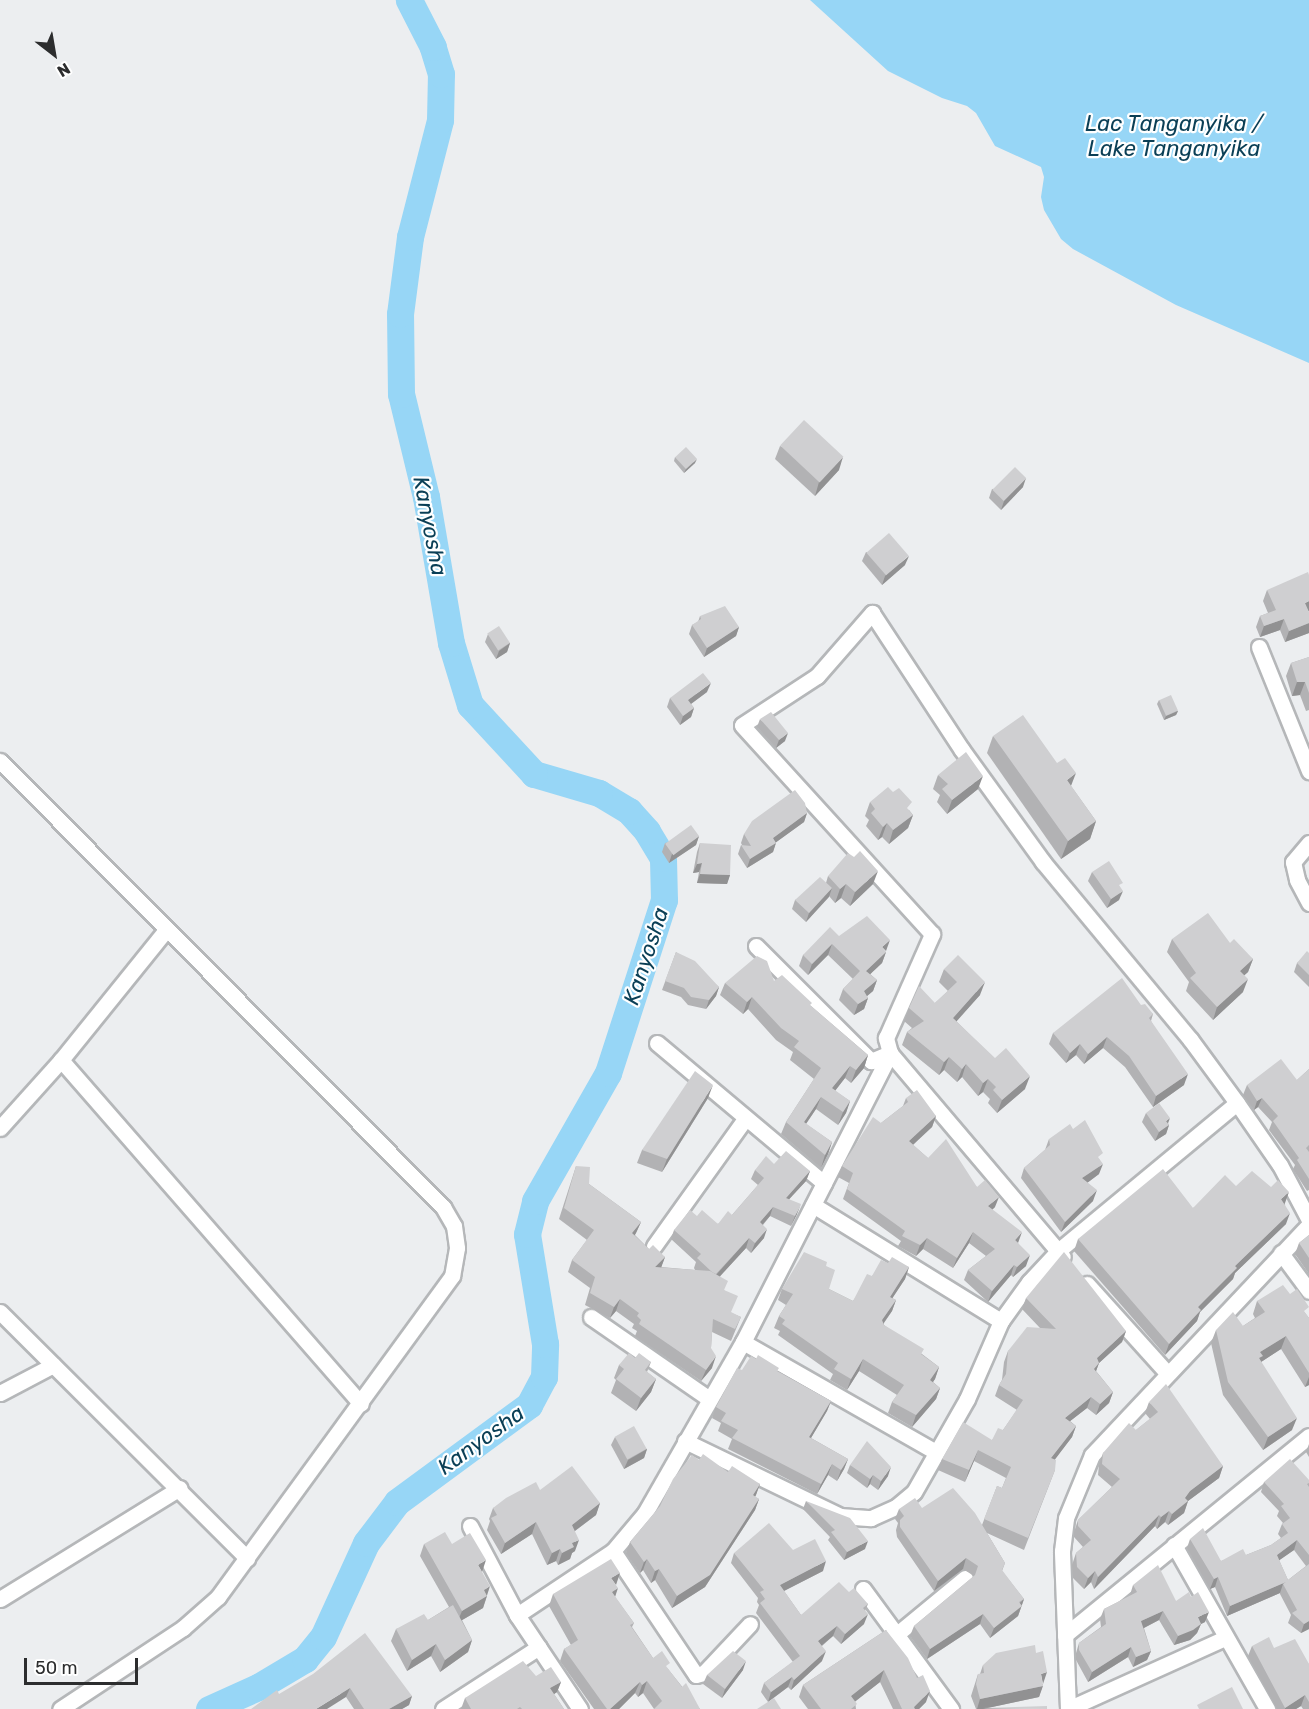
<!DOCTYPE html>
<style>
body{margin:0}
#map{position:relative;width:1309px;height:1709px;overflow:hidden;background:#eceef0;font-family:Rubik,sans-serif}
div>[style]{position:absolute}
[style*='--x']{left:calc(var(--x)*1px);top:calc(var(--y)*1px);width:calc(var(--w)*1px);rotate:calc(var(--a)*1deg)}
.water>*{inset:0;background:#97d6f6}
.river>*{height:27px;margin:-13.5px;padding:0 13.5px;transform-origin:13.5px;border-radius:13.5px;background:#97d6f6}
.roads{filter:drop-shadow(2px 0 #b5b7b9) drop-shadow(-2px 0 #b5b7b9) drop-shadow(0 2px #b5b7b9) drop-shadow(0 -2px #b5b7b9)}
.minor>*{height:15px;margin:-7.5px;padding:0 7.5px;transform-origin:7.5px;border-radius:7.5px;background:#fff}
.wall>*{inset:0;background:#b2b2b4}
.shaded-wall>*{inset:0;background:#919192}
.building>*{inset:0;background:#cfcfd1;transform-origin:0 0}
span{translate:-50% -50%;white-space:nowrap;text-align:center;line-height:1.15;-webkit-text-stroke:4.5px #fff;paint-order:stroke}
.water-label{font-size:22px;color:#0a3f56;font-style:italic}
.north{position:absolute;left:24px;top:24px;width:60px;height:60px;-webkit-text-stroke:4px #fff;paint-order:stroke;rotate:149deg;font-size:16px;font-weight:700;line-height:24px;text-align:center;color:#2c2d2e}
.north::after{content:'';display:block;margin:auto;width:21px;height:27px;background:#2c2d2e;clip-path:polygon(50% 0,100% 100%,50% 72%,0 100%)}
.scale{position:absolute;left:24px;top:1658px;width:114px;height:27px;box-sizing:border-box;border:3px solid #2c2d2e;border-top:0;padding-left:8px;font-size:18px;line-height:21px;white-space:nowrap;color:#2c2d2e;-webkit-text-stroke:4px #fff;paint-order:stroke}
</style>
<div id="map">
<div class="water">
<div style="clip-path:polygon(810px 0,1309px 0,1309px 363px,1176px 305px,1073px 249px,1061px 239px,1044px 210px,1041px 197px,1044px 177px,1041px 167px,995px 146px,976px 113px,967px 106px,942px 98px,888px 71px)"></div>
</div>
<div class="river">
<div style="--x:209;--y:1709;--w:54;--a:-24.2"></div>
<div style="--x:258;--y:1687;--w:55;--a:-30.8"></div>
<div style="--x:305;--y:1659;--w:28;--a:-51"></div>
<div style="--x:323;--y:1637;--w:103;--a:-65.4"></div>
<div style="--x:366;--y:1543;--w:51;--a:-52.9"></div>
<div style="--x:397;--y:1502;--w:164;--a:-36.3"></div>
<div style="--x:529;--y:1405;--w:32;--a:-62"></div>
<div style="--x:544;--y:1377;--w:33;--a:-88"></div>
<div style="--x:545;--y:1344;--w:111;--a:-99.3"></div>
<div style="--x:527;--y:1234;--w:34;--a:-76"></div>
<div style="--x:535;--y:1201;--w:147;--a:-60.3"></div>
<div style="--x:608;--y:1073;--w:182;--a:-72.1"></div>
<div style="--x:664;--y:900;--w:42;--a:-91.4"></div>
<div style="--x:663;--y:858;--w:31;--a:-121"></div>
<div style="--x:647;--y:831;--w:27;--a:-132"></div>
<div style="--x:629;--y:811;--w:35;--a:-149"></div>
<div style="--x:599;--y:793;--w:68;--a:-163.7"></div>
<div style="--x:534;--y:774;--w:94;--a:-132.8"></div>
<div style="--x:470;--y:705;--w:65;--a:-107"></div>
<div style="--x:451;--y:643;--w:148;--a:-99.7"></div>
<div style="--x:426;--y:497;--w:106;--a:-103.6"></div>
<div style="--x:401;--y:394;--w:80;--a:-90.7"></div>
<div style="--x:400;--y:314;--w:78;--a:-82.6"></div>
<div style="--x:410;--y:237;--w:121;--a:-75.6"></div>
<div style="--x:440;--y:120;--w:46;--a:-88.8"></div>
<div style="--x:441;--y:74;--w:28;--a:-107"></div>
<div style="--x:433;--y:47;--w:53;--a:-117.1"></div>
</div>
<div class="roads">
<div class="minor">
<div style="--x:1259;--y:647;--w:134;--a:68"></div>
<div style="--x:0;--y:761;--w:629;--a:45.19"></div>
<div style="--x:443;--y:1207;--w:22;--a:60"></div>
<div style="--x:454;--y:1226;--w:22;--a:82"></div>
<div style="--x:457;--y:1248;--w:28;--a:100"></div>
<div style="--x:452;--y:1276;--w:397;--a:126.1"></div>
<div style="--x:218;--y:1597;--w:47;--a:138.5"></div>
<div style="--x:183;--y:1628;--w:147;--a:146.6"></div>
<div style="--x:1309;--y:843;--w:25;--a:130"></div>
<div style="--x:1293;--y:862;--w:18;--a:77"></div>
<div style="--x:1297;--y:880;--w:26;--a:62"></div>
<div style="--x:756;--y:946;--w:163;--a:45"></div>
<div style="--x:871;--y:1061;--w:21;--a:-23"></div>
<div style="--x:890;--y:1053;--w:267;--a:49.7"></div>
<div style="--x:657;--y:1043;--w:218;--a:40"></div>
<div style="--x:61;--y:1060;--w:456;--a:48.9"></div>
<div style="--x:0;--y:1128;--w:91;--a:-48.1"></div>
<div style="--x:61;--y:1060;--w:167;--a:-51.1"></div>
<div style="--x:813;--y:1205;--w:221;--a:31.7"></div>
<div style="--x:654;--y:1246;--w:156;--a:-54.4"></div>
<div style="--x:1281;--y:1253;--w:47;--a:53.6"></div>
<div style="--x:1087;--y:1284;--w:120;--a:48"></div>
<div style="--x:0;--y:1312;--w:349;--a:44.9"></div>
<div style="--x:591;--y:1317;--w:142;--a:34.7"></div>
<div style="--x:743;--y:1342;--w:222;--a:29.7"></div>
<div style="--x:0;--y:1393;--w:60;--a:-27.8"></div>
<div style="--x:685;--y:1441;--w:172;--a:25.8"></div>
<div style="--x:840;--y:1516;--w:31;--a:4"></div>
<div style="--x:871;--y:1518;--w:27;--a:-24"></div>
<div style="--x:896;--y:1507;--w:23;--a:-40"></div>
<div style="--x:914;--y:1492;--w:107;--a:-60.3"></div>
<div style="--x:967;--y:1399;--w:85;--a:-66.4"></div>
<div style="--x:1001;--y:1321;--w:48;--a:-54.3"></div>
<div style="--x:1029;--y:1282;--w:42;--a:-46.9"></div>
<div style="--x:1058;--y:1251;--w:232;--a:-39.6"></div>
<div style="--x:470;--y:1526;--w:101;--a:62.2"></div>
<div style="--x:517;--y:1615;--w:113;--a:56.2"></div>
<div style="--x:1174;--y:1545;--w:189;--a:60.4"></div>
<div style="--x:613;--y:1551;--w:149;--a:56.2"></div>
<div style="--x:696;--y:1675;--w:8;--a:-14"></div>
<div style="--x:704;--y:1673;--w:67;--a:-46.8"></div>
<div style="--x:863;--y:1589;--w:149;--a:53.7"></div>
<div style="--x:0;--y:1599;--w:211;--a:-31.7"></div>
<div style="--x:517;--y:1615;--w:115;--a:-33.7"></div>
<div style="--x:613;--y:1551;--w:50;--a:-49.9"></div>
<div style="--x:645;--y:1513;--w:197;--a:-60.2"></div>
<div style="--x:743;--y:1342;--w:324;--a:-63"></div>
<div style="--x:890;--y:1053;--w:16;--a:-105"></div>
<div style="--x:886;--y:1038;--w:114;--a:-66.1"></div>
<div style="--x:932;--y:934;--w:282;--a:-132.3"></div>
<div style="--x:742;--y:725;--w:90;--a:-33.2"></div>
<div style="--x:817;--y:676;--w:84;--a:-48.9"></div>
<div style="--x:872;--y:613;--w:164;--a:56.7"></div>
<div style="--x:962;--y:750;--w:138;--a:54.1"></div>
<div style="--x:1043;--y:862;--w:230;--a:50.3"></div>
<div style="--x:1190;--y:1039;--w:79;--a:53.7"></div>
<div style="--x:1237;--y:1103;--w:75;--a:55.3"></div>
<div style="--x:1280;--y:1165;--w:62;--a:62.2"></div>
<div style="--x:897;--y:1634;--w:88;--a:-39.5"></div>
<div style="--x:1065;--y:1635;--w:315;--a:-39.2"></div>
<div style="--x:1225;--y:1638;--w:172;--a:155.7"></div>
<div style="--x:1068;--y:1709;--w:158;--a:-92.2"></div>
<div style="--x:1062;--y:1551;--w:33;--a:-83"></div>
<div style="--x:1066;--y:1518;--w:68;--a:-67.6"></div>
<div style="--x:1092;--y:1455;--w:316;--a:-46.7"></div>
<div style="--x:443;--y:1709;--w:114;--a:-32.9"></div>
</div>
</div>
<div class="wall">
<div style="clip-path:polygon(780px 446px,839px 470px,815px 496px,775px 459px)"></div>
<div style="clip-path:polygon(675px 457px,695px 463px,684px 473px,674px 461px)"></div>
<div style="clip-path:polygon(1023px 487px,1001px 510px,989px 498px,992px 489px)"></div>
<div style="clip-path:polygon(866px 552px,905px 565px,882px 585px,862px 561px)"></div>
<div style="clip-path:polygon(1267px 590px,1308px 611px,1309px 633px,1285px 642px,1280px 630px,1260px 637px,1256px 627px,1260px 616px,1268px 613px,1263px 601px)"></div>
<div style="clip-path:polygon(700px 616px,739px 627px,736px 636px,704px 657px,689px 634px,692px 625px,698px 622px)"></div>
<div style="clip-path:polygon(488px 634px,510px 643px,507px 652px,496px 659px,485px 642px)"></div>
<div style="clip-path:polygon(1309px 657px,1309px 710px,1306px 711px,1300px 695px,1292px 696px,1286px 676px,1291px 663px)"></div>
<div style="clip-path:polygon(707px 692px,691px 704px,694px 708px,691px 717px,680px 725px,667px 707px,670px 698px)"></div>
<div style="clip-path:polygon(1159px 700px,1178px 711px,1176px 715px,1164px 720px,1157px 704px)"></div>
<div style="clip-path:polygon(760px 719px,785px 741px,776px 748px,757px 727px)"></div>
<div style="clip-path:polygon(993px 736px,1071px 786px,1096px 821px,1090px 839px,1061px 859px,987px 753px)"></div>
<div style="clip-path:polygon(938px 775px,978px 789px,947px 814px,937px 802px,940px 795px,933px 789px)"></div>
<div style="clip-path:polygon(870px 802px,909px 810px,913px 815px,908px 828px,889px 844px,882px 837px,878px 840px,866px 826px,869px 820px,865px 816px)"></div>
<div style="clip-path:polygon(807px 813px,804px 822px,776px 842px,773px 852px,747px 868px,738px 854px,741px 845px,742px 845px,741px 843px,744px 834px)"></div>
<div style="clip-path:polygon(699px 836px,696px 845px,669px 863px,662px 852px,665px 843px)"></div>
<div style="clip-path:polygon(700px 843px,730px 875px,727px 884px,697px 883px,699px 872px,693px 873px,697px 852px)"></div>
<div style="clip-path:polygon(1092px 872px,1121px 889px,1119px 900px,1107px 908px,1088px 881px)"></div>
<div style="clip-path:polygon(828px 876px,873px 884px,850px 906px,841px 898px,835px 903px,829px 896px,806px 922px,792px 909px,795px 900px,826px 883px)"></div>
<div style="clip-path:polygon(839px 936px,886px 952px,882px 963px,870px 974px,877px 980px,873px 991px,867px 996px,868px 998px,864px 1009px,854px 1015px,839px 1000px,843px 989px,853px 979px,828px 955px,808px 975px,799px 966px,803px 955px)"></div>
<div style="clip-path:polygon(1172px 939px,1230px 943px,1253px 959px,1248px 972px,1244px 975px,1243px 992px,1213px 1020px,1186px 991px,1189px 982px,1167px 952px)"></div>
<div style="clip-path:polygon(676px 952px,719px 987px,716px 996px,706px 1009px,688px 1005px,681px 997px,662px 990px)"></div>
<div style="clip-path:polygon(1309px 953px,1309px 987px,1294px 972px,1297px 963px)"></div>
<div style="clip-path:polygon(944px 969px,980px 995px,956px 1021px,1025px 1089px,997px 1113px,988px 1103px,990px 1099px,983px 1092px,978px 1096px,962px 1077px,957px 1082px,944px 1070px,939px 1075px,902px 1045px,907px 1032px,912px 1028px,904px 1021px,909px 1008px,935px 1003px,948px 991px,939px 982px)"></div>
<div style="clip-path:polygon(774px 981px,811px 1006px,868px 1055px,864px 1068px,851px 1083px,845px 1078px,835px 1091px,850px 1101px,846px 1113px,838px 1125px,816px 1109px,806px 1124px,832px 1142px,828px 1154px,821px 1168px,781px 1134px,786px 1122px,814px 1079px,790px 1060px,793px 1052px,776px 1040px,748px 1009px,743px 1014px,720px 995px,725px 983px)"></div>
<div style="clip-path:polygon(1141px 1005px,1153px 1014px,1151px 1021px,1184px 1085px,1153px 1107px,1125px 1067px,1103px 1048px,1084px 1064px,1076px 1055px,1066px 1063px,1049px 1044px,1053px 1033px)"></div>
<div style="clip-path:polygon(1309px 1069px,1309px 1190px,1307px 1191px,1293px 1169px,1295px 1165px,1269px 1130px,1272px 1122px,1258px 1107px,1254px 1110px,1243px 1095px,1247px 1085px,1297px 1080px)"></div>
<div style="clip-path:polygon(708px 1098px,662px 1172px,637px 1163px,642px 1150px)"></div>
<div style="clip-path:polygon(906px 1098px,936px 1116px,932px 1127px,913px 1145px,928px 1158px,977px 1187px,995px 1207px,992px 1210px,1018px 1243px,1026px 1266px,1013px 1277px,1011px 1275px,988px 1302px,964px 1280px,968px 1270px,986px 1256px,969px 1243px,953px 1268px,923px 1249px,916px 1256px,898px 1246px,901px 1241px,843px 1199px,849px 1183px,838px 1177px,842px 1166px,881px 1123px,903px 1106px)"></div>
<div style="clip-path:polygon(1146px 1113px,1168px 1123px,1169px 1125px,1166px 1134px,1155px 1141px,1142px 1122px)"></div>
<div style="clip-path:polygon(1049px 1139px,1100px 1160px,1099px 1174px,1087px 1183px,1093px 1201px,1061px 1232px,1021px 1178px,1024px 1168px,1045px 1150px)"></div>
<div style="clip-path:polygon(774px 1164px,810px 1171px,806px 1181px,789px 1199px,797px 1214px,791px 1226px,770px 1216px,763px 1225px,764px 1238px,751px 1253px,746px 1248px,720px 1276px,731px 1313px,741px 1317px,731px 1341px,712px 1332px,711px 1348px,712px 1368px,701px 1381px,635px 1336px,637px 1331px,632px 1328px,634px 1324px,616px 1311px,610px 1318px,585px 1305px,590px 1288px,568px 1272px,572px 1260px,587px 1240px,559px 1219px,576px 1166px,589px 1184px,641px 1222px,635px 1235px,649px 1249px,665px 1257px,661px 1267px,695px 1270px,694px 1268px,696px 1262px,671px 1239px,674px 1230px,697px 1216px,718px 1224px,732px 1215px,758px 1185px,751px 1179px,755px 1170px)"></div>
<div style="clip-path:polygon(1236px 1186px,1285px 1203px,1286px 1224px,1235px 1273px,1233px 1279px,1200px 1312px,1197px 1321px,1165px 1355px,1074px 1251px,1078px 1239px,1193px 1208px)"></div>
<div style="clip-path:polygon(1309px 1235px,1309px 1274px,1295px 1254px,1299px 1243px)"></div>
<div style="clip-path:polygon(888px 1263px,909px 1267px,905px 1279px,892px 1298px,896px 1300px,892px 1311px,884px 1323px,884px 1325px,939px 1367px,935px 1379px,933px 1382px,940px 1388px,936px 1399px,912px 1427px,888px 1413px,892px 1402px,897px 1395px,859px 1371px,847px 1390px,830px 1380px,833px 1374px,778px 1335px,780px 1331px,774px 1328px,779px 1316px,786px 1305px,778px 1300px,782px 1289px,826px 1266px,829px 1289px,853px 1301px,872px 1276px)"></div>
<div style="clip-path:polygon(1290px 1294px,1309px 1318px,1309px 1385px,1305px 1387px,1281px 1349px,1261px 1362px,1292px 1430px,1263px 1450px,1223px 1395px,1211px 1343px,1216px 1330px,1243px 1326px,1255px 1318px,1253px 1314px,1257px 1301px)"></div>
<div style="clip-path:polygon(1026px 1298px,1126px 1331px,1122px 1342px,1099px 1363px,1096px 1371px,1113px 1392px,1109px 1403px,1096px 1415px,1087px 1408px,1070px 1421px,1076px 1426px,1072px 1437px,1054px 1460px,1055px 1470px,1024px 1550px,987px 1533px,1005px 1563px,1002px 1571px,1024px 1599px,1018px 1616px,990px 1638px,980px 1624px,927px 1659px,910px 1636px,914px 1626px,974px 1576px,963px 1569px,934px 1591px,897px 1537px,896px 1530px,898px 1523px,895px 1519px,899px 1509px,922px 1508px,982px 1525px,997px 1486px,1002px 1488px,1006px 1478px,974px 1461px,965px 1482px,938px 1470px,942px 1459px,992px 1440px,1003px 1430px,1017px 1410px,995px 1396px,999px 1385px,1002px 1380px,1004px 1362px,1008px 1351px,1040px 1328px,1022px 1309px)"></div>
<div style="clip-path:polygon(635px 1358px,651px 1362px,647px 1372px,656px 1379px,651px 1392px,636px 1411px,611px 1393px,616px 1380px,614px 1378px,619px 1365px)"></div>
<div style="clip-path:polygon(742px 1370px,778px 1371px,831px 1401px,827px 1411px,811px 1438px,848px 1459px,844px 1469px,837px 1481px,828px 1475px,817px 1494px,728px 1449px,732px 1439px,718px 1431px,721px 1423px,712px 1418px,716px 1407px)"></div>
<div style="clip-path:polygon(1149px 1402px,1223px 1466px,1219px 1478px,1188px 1501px,1184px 1513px,1168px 1525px,1165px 1522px,1157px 1529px,1155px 1526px,1094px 1589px,1091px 1582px,1084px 1589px,1073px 1578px,1072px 1565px,1076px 1553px,1083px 1547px,1074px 1537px,1074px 1532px,1078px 1520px,1112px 1487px,1098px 1475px,1099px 1465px,1103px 1453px,1136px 1430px,1150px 1419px,1145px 1413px)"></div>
<div style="clip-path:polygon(615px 1437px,647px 1449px,644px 1458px,624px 1469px,611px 1445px)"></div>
<div style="clip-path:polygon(1309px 1444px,1309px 1457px,1306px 1452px)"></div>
<div style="clip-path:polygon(699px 1460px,760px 1484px,755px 1497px,759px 1499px,755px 1510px,705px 1587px,672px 1608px,655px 1580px,651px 1583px,643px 1570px,640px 1573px,626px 1553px,630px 1542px)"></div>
<div style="clip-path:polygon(850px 1465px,888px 1476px,878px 1490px,870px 1484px,867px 1488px,847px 1473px)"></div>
<div style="clip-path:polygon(evenodd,1309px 1480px,1309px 1629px,1301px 1633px,1288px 1623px,1291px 1615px,1280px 1594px,1280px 1593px,1227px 1616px,1215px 1587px,1210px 1589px,1187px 1548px,1190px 1539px,1221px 1561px,1246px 1555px,1271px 1545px,1281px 1538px,1278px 1534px,1282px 1524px,1283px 1523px,1277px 1516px,1279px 1511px,1261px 1492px,1264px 1482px,1309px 1480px,1294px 1550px,1306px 1566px,1288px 1580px,1279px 1560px,1294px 1550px)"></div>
<div style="clip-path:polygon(540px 1490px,600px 1503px,596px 1515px,575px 1531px,575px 1551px,572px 1553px,570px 1559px,558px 1565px,556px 1561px,547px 1565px,532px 1534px,501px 1554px,487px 1530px,490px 1521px,489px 1519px,493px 1508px)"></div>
<div style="clip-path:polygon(806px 1501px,865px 1549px,844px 1560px,828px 1540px,830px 1537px,803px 1509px)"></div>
<div style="clip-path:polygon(424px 1544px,452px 1544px,482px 1572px,487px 1596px,483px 1608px,462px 1620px,472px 1640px,468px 1652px,440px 1672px,431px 1656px,407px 1671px,391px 1641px,396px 1629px,428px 1620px,449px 1607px,420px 1556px)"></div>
<div style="clip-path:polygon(793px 1550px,823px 1571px,784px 1591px,801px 1615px,849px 1592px,868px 1604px,865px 1611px,864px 1624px,841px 1644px,833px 1636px,822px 1646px,822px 1661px,791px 1690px,788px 1687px,768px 1702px,761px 1692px,764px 1683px,793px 1662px,756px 1613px,759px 1605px,757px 1602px,758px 1598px,731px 1563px,734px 1553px)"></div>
<div style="clip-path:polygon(616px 1585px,615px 1597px,634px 1623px,632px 1627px,653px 1658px,668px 1669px,700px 1709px,654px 1709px,643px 1693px,638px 1697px,635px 1693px,619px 1709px,594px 1709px,560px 1661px,564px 1649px,571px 1645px,549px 1606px,553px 1594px)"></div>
<div style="clip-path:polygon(1133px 1585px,1176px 1601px,1205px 1622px,1201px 1624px,1197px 1633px,1190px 1640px,1174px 1645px,1159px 1620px,1144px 1628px,1151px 1651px,1147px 1660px,1133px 1667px,1128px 1657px,1088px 1682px,1076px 1660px,1076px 1653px,1079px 1643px,1101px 1627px,1100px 1619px,1104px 1609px,1130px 1596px,1130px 1595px)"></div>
<div style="clip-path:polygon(886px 1630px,926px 1702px,919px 1709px,893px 1709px,880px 1682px,855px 1701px,856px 1709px,808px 1709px,799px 1697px,803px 1685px)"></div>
<div style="clip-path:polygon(1252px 1646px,1274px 1648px,1309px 1664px,1309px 1709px,1303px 1709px,1301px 1706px,1296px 1709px,1277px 1709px,1248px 1656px)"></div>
<div style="clip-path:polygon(983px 1665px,1043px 1684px,1039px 1697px,987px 1708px,1047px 1709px,976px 1709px,971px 1696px,978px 1674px,980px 1674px)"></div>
<div style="clip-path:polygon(743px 1670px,722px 1698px,703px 1684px,707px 1675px)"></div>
<div style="clip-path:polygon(313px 1674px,412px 1696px,409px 1705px,402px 1709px,354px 1709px,346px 1697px)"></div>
<div style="clip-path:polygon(536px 1676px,561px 1682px,557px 1692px,554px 1694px,564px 1709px,461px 1709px,465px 1698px)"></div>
</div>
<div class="shaded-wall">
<div style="clip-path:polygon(843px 457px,839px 470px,815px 496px,819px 482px)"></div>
<div style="clip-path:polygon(697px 459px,695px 463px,684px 473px,686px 469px)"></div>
<div style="clip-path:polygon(1026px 478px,1023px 487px,1001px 510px,1004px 501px)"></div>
<div style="clip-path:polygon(909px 556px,905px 565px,882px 585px,885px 576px)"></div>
<div style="clip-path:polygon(1309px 601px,1309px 611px,1301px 614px,1305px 603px)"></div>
<div style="clip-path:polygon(1284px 619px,1280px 630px,1260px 637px,1264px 626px)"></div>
<div style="clip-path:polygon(1309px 623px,1309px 633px,1285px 642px,1289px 631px)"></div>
<div style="clip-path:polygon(739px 627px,736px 636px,704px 657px,707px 648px)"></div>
<div style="clip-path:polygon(510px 643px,507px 652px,496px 659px,499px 651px)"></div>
<div style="clip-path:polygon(1297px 682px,1305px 682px,1300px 695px,1292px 696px)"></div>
<div style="clip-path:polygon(711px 683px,707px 692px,684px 709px,688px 700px)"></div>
<div style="clip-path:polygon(694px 708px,691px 717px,680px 725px,683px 716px)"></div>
<div style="clip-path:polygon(1178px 711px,1176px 715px,1164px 720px,1166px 716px)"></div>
<div style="clip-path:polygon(788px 733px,785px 741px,776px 748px,779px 740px)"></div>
<div style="clip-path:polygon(1076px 773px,1069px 791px,1067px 780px)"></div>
<div style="clip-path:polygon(983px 776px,978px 789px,947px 814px,952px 800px)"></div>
<div style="clip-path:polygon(807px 813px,804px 822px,771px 846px,776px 843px,773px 852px,747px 868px,750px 859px,773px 838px)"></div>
<div style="clip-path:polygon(913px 815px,908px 828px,889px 844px,893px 830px)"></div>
<div style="clip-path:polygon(1096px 821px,1090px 839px,1061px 859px,1068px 841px)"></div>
<div style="clip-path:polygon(887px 823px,882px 837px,878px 840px,883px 827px)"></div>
<div style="clip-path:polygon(699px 836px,696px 845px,669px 863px,672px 854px)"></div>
<div style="clip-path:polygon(702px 863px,699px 872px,693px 873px,697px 864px)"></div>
<div style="clip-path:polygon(878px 871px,873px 884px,850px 906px,855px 892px)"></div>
<div style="clip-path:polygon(700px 874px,730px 875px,727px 884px,697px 883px)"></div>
<div style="clip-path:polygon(846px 884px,841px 898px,835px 903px,840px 889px)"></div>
<div style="clip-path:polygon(832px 888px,829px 897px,806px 922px,809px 913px)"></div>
<div style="clip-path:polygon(1123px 891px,1119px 900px,1107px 908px,1111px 899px)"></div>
<div style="clip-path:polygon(890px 940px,886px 951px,882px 947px)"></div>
<div style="clip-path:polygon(832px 944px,828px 955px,808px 975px,812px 964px)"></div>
<div style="clip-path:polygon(886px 952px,882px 963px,862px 982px,866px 971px)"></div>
<div style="clip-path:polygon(1253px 959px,1248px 972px,1235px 984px,1240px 971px)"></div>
<div style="clip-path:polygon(1248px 979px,1243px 992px,1213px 1020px,1217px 1007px)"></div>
<div style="clip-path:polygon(877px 980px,873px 991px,860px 1002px,864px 991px)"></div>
<div style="clip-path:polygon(985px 982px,980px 995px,948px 1031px,953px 1018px)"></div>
<div style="clip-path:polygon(719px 987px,716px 996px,706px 1009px,709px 1000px)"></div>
<div style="clip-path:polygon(752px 997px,748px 1009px,743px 1014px,747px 1002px)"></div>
<div style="clip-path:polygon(868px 998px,864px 1009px,854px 1015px,858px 1004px)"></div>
<div style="clip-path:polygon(1107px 1037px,1103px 1048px,1084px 1064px,1088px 1054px)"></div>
<div style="clip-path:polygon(1080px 1044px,1076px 1055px,1066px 1063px,1070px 1053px)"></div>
<div style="clip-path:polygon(868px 1055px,864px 1068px,851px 1083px,856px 1070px)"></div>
<div style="clip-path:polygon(949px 1057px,944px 1070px,939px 1075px,944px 1062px)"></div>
<div style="clip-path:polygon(966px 1064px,962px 1077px,957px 1082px,962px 1069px)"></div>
<div style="clip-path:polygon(850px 1066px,845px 1078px,827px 1101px,832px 1088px)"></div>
<div style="clip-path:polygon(1188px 1074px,1184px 1085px,1153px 1107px,1156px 1096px)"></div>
<div style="clip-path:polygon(1030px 1076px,1025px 1089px,997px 1113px,1002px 1100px)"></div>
<div style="clip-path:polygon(988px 1079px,983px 1092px,978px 1096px,983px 1083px)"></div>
<div style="clip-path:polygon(713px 1085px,708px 1098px,662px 1172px,667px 1159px)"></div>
<div style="clip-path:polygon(821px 1097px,816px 1109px,799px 1134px,804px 1122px)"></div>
<div style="clip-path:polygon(1262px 1098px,1258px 1107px,1254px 1110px,1257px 1101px)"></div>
<div style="clip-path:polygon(850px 1101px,846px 1113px,838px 1125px,843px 1112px)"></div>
<div style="clip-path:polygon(936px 1116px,932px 1127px,905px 1152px,909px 1141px)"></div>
<div style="clip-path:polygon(1170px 1118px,1167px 1126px,1169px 1125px,1166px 1134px,1155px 1141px,1159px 1132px,1166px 1121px)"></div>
<div style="clip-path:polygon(832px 1142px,828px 1154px,821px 1168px,825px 1155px)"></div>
<div style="clip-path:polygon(1103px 1164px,1099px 1174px,1079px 1189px,1082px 1178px)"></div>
<div style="clip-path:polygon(810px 1171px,806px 1181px,782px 1207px,786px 1198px)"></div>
<div style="clip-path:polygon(1097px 1190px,1093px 1201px,1061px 1232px,1065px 1222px)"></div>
<div style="clip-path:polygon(1289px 1192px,1285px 1203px,1277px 1210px,1281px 1199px)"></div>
<div style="clip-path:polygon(999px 1197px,995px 1207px,984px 1217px,988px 1206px)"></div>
<div style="clip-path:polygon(801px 1204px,797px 1214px,791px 1226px,795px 1216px)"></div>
<div style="clip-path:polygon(773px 1207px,770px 1216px,756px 1232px,760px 1222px)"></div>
<div style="clip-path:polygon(1290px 1213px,1286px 1224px,1235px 1273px,1233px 1279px,1200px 1312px,1197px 1321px,1165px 1355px,1169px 1344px,1198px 1307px,1235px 1266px)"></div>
<div style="clip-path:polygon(641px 1222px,636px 1233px,628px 1245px,632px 1233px)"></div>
<div style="clip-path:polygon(767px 1229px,764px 1238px,751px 1253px,755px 1243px)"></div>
<div style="clip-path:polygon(973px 1232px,969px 1243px,953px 1268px,957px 1258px)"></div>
<div style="clip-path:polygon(1022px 1232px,1018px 1243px,1015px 1240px)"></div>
<div style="clip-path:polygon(749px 1238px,746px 1248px,712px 1285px,716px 1275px)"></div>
<div style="clip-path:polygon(927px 1238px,923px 1249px,916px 1256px,920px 1245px)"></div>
<div style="clip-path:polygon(1030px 1255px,1026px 1266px,1013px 1277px,1017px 1267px)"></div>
<div style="clip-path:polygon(665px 1257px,661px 1268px,655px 1267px)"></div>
<div style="clip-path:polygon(1014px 1265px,1011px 1275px,988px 1302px,992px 1291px)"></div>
<div style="clip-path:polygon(909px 1267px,905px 1279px,886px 1308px,890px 1297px)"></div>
<div style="clip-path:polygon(620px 1299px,616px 1311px,610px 1318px,614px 1307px)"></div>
<div style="clip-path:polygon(896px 1300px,892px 1311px,878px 1331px,882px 1320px)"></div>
<div style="clip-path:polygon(1126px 1331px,1122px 1342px,1099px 1363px,1095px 1374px,1090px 1380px,1097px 1358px)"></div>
<div style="clip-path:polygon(1286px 1336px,1281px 1349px,1261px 1362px,1258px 1369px,1260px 1352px)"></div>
<div style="clip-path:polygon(716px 1356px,712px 1368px,701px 1381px,706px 1370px)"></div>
<div style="clip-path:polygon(863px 1359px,859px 1371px,847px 1390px,851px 1379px)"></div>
<div style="clip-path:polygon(939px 1367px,935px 1379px,926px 1392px,930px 1380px)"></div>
<div style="clip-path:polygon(1309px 1377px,1309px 1385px,1305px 1387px)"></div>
<div style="clip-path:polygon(656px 1379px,651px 1392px,636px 1411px,641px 1398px)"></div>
<div style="clip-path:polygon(940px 1388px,936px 1399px,912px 1427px,916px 1415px)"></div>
<div style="clip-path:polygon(1113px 1392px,1109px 1403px,1096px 1415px,1100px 1404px)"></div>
<div style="clip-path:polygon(1091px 1397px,1087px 1408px,1060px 1429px,1065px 1418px)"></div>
<div style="clip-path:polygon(831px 1401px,827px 1411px,805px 1448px,809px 1437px)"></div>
<div style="clip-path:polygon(1297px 1418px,1292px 1430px,1263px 1450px,1268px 1437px)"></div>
<div style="clip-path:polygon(1076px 1426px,1072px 1437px,1047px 1470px,1051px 1458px)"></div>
<div style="clip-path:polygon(647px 1449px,644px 1458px,624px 1469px,628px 1460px)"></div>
<div style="clip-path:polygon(978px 1450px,974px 1461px,965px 1482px,969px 1470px)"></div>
<div style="clip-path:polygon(848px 1459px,844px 1469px,837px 1481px,841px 1470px)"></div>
<div style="clip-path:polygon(832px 1464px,828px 1475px,817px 1494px,821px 1484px)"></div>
<div style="clip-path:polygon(1223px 1466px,1219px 1478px,1188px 1501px,1184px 1513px,1168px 1525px,1172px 1514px,1190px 1491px)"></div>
<div style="clip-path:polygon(891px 1467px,888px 1476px,878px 1490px,881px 1481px)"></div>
<div style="clip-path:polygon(873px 1475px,870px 1484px,867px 1488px,870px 1479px)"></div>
<div style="clip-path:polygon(760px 1484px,756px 1495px,749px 1507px,753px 1495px)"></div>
<div style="clip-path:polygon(759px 1499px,755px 1510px,705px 1587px,672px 1608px,677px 1596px)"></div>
<div style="clip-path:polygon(600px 1503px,596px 1515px,568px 1536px,572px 1525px)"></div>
<div style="clip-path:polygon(1169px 1511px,1165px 1522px,1157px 1529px,1161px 1517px)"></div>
<div style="clip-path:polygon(1159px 1515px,1155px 1526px,1094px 1589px,1098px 1577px)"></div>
<div style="clip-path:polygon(536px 1522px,532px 1534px,501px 1554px,505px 1543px)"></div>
<div style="clip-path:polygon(579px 1540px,575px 1551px,572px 1553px,570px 1559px,558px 1565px,562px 1553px,572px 1543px)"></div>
<div style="clip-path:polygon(1297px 1540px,1294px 1550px,1274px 1564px,1277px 1555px)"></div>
<div style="clip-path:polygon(868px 1541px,865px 1549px,844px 1560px,847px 1552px)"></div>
<div style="clip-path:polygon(560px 1549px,556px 1561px,547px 1565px,552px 1553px)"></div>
<div style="clip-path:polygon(966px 1558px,963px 1569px,934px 1591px,938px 1581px)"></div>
<div style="clip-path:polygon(647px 1559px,643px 1570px,640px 1573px,644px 1562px)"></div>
<div style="clip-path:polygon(486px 1560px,482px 1572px,478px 1565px)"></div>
<div style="clip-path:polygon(826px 1561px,823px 1571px,776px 1595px,780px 1585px)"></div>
<div style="clip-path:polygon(659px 1569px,655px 1580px,651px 1583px,655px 1571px)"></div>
<div style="clip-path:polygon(1095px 1571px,1091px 1582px,1084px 1589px,1088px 1578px)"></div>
<div style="clip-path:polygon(620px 1573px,616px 1585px,611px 1578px)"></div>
<div style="clip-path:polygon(1218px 1577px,1215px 1587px,1210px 1589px,1214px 1579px)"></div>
<div style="clip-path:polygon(1286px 1582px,1283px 1584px,1280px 1593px,1227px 1616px,1230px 1606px)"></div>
<div style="clip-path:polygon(490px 1586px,483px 1608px,457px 1623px,462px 1611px,484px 1590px)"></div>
<div style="clip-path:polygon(618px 1588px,614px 1600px,612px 1592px)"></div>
<div style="clip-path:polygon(1024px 1599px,1018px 1616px,990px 1638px,994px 1628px)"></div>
<div style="clip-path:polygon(1163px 1611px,1159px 1620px,1138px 1631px,1141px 1621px)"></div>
<div style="clip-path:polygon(1209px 1612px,1205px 1622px,1201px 1624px,1197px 1633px,1190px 1640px,1174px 1645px,1178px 1636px,1198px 1617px)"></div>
<div style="clip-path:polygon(868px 1614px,864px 1624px,841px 1644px,845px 1634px)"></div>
<div style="clip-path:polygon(983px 1614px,980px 1624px,927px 1659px,930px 1649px)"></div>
<div style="clip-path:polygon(1309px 1621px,1309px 1629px,1301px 1633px,1304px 1624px)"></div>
<div style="clip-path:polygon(837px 1626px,833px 1636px,815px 1651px,818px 1641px)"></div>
<div style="clip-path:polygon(472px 1640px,468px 1652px,440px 1672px,445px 1660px)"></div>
<div style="clip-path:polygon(436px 1644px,431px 1656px,407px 1671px,412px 1660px)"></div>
<div style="clip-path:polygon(1131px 1647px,1128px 1657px,1088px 1682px,1092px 1672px)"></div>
<div style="clip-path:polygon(826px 1651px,822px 1661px,791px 1690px,794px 1680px)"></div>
<div style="clip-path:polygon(1151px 1651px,1147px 1660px,1133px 1667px,1136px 1657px)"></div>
<div style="clip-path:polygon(746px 1661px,743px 1670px,722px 1698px,725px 1689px)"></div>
<div style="clip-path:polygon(884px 1670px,880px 1682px,847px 1708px,851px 1696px)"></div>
<div style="clip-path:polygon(1047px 1672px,1043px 1684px,1041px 1674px)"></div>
<div style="clip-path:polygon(792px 1677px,788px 1687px,768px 1702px,771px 1692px)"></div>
<div style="clip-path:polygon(647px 1681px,643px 1693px,638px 1697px,642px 1685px)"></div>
<div style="clip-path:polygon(561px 1682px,557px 1692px,547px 1699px,550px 1688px)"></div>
<div style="clip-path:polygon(640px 1682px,635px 1693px,619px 1709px,610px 1709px)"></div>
<div style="clip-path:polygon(1043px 1686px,1039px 1697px,983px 1709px,977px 1709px,980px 1699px)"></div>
<div style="clip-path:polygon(350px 1688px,346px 1697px,327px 1709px,316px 1709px)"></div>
<div style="clip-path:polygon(930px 1691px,926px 1702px,919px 1709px,913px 1709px,914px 1707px)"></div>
<div style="clip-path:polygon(1305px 1695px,1301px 1706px,1296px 1709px,1285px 1709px,1285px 1708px)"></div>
<div style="clip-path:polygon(412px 1696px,409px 1705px,402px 1709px,389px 1709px)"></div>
</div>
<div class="building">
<div style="left:804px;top:420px;width:54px;height:35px;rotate:43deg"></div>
<div style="left:686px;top:447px;width:16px;height:15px;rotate:47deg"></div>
<div style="left:1015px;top:467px;width:16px;height:32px;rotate:45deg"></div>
<div style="left:889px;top:533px;width:30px;height:30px;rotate:49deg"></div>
<div style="clip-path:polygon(1308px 572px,1309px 575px,1309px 601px,1305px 603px,1309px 612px,1309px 623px,1289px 631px,1284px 619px,1264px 626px,1260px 616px,1276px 610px,1267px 590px)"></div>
<div style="clip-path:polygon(725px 606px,739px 627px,707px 648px,692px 625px,701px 619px,700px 616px)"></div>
<div style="left:499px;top:626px;width:20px;height:14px;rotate:57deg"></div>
<div style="clip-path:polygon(1309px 657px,1309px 693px,1305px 682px,1297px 682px,1291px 663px)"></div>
<div style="clip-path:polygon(703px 673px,711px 683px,688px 700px,694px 708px,683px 716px,670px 698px)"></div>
<div style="left:1171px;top:695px;width:17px;height:13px;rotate:66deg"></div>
<div style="clip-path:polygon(771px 712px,788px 733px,779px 740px,760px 719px)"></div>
<div style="clip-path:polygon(1023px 715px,1057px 763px,1065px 758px,1076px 773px,1067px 780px,1096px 821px,1068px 841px,993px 736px)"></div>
<div style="clip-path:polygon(966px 752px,983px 776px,952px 800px,942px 789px,948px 784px,938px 775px)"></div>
<div style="clip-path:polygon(888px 787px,893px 792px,899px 788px,912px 802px,907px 808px,913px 815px,893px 830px,887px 823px,883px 827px,871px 813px,875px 809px,870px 802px)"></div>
<div style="clip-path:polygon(795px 790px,805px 803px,807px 813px,773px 838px,776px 843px,750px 859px,741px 845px,751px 846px,744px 834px,752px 821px)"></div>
<div style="left:691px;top:825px;width:14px;height:32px;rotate:54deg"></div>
<div style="clip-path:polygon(700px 843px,731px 845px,730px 875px,700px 874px,702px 863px,697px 864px)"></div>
<div style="clip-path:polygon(860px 851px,878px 871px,855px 892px,846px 884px,840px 889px,828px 876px,848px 853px,854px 857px)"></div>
<div style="clip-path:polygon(1109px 861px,1123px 883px,1119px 885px,1123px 891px,1111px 899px,1092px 872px)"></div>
<div style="clip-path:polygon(820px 877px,832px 888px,809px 913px,795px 900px)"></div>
<div style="clip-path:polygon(1208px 913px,1230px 943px,1234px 939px,1253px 959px,1240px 971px,1248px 979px,1217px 1007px,1190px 978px,1196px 973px,1172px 939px)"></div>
<div style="clip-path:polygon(867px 916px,890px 940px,882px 947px,886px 952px,866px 971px,877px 980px,864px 991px,868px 998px,858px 1004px,843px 989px,860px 971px,832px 944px,812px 964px,803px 955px,830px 927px,839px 936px)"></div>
<div style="clip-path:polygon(1307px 951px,1309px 953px,1309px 975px,1297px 963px)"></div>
<div style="clip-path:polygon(676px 952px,695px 961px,719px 987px,709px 1000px,691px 997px,684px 988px,665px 981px)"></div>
<div style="clip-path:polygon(958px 955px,985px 982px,953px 1018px,995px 1058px,1006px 1048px,1030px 1076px,1002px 1100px,993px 1090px,996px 1087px,988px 1079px,983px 1083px,966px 1064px,962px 1069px,949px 1057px,944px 1062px,907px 1032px,924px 1021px,909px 1008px,919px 986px,935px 1003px,957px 982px,944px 969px)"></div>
<div style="clip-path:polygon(757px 956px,767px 961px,774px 981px,782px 975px,812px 1003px,810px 1005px,868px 1055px,856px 1070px,850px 1066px,832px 1088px,850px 1101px,843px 1112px,821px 1097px,804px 1122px,832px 1142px,825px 1155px,786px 1122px,821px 1068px,794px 1047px,799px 1041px,781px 1028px,752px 997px,747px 1002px,725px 983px)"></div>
<div style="clip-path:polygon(1122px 978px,1141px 1005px,1145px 1004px,1153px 1014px,1149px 1018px,1188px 1074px,1156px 1096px,1129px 1056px,1107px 1037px,1088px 1054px,1080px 1044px,1070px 1053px,1053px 1033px)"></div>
<div style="clip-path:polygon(1281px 1059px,1297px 1080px,1309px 1069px,1309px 1145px,1306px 1148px,1309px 1152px,1309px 1179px,1297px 1160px,1299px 1158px,1273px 1121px,1278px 1116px,1262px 1098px,1257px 1101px,1247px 1085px)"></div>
<div style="clip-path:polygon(695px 1071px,713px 1085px,667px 1159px,642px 1150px)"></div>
<div style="clip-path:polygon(917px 1090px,936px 1116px,909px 1141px,928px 1158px,946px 1139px,977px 1187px,985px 1180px,999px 1197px,988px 1206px,1022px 1232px,1015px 1240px,1030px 1255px,1017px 1267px,1014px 1265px,992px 1291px,968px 1270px,995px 1249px,973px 1232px,957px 1258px,927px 1238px,920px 1245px,902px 1236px,905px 1231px,847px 1189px,853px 1173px,842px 1166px,873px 1117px,881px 1123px,908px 1102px,906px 1098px)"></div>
<div style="clip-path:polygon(1159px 1103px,1170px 1118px,1166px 1121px,1169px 1125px,1159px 1132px,1146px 1113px)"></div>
<div style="clip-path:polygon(1085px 1120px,1103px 1153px,1098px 1157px,1103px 1164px,1082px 1178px,1097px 1190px,1065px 1222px,1024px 1168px,1050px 1145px,1049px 1139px,1070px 1124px,1073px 1129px)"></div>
<div style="clip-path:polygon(786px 1151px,810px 1171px,786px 1198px,801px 1204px,795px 1216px,773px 1207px,760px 1222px,767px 1229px,755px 1243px,749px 1238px,716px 1274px,712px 1272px,697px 1258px,701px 1254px,674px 1230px,690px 1210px,697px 1216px,702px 1210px,718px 1224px,728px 1211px,732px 1215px,764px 1178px,755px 1170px,766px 1156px,774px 1164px)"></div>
<div style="clip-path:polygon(576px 1166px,590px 1167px,589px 1184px,641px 1222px,632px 1233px,649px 1249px,653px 1245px,665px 1257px,655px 1267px,710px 1271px,728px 1281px,724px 1290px,738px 1296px,731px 1312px,741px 1317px,735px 1329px,713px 1319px,711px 1348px,716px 1356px,706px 1370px,639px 1324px,641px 1320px,637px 1316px,639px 1313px,620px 1299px,614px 1307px,590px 1293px,595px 1277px,572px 1260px,594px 1230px,564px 1208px)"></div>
<div style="clip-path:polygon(1163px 1169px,1193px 1208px,1225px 1175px,1236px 1186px,1252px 1171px,1271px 1187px,1278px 1180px,1289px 1192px,1281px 1199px,1290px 1213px,1235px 1266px,1237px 1268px,1198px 1307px,1201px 1310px,1169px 1344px,1078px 1239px)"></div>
<div style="clip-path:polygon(1309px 1235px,1309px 1258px,1299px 1243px)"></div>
<div style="clip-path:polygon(804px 1252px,827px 1262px,826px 1266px,835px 1270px,829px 1289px,853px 1301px,867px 1274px,872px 1276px,881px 1260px,888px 1263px,892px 1257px,909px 1267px,890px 1297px,896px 1300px,882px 1320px,884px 1325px,924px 1349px,921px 1354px,939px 1367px,930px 1380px,940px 1388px,916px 1415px,892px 1402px,904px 1385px,863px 1359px,851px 1379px,834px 1369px,838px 1363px,782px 1324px,785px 1320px,779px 1316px,793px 1294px,782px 1289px)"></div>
<div style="clip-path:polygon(1064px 1252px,1126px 1331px,1097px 1358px,1099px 1363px,1094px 1369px,1113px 1392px,1100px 1404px,1091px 1397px,1065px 1418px,1076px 1426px,1051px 1458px,1056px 1460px,1055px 1470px,1028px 1538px,984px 1519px,997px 1486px,1002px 1488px,1011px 1467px,978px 1450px,969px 1470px,942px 1459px,963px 1422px,992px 1440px,998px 1428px,1003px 1430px,1023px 1400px,999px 1385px,1006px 1374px,1008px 1351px,1027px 1327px,1056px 1329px,1026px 1298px)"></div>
<div style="clip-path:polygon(1283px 1285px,1290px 1294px,1297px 1289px,1309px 1307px,1304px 1311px,1309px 1318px,1309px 1373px,1286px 1336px,1260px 1352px,1263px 1356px,1259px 1358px,1297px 1418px,1268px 1437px,1228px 1382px,1216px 1330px,1233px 1312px,1243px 1326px,1265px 1312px,1257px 1301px)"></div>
<div style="clip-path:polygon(629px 1353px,635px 1358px,639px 1353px,651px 1362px,645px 1370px,656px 1379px,641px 1398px,616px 1379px,624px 1369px,619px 1365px)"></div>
<div style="clip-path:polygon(758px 1355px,779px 1368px,777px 1371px,831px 1401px,809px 1437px,848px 1459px,841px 1470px,832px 1464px,821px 1484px,732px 1438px,738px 1430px,721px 1421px,726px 1413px,716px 1407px,737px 1368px,742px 1370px,751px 1356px,756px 1359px)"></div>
<div style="clip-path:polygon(1166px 1384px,1223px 1466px,1190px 1491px,1185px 1498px,1188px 1501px,1172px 1514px,1169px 1511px,1161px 1517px,1159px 1515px,1098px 1577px,1095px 1571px,1088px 1578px,1077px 1567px,1076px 1553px,1091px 1540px,1078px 1526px,1078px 1520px,1120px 1479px,1102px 1464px,1103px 1453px,1129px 1423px,1136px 1430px,1158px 1412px,1149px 1402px)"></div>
<div style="left:634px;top:1426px;width:26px;height:22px;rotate:61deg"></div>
<div style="clip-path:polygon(867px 1441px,891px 1467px,881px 1481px,873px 1475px,870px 1479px,850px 1465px)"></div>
<div style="clip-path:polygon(703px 1454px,728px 1472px,732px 1466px,760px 1484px,753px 1495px,759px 1499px,710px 1575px,677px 1596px,659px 1569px,655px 1571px,647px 1559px,644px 1562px,630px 1542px,660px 1506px,673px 1479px,692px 1455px,699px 1460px)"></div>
<div style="clip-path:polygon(1290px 1459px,1309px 1480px,1309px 1483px,1307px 1484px,1309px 1487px,1309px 1555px,1297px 1540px,1277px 1555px,1288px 1580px,1309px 1564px,1309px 1621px,1304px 1624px,1292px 1613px,1297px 1610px,1283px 1584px,1286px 1582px,1230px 1606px,1218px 1577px,1214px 1579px,1190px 1539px,1203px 1528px,1221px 1561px,1243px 1549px,1246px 1555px,1271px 1545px,1288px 1533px,1282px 1524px,1290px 1518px,1281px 1506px,1284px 1504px,1264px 1482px)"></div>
<div style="clip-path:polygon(572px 1466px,600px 1503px,572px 1525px,579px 1540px,572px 1543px,574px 1547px,562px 1553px,560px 1549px,552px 1553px,536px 1522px,505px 1543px,491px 1518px,497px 1515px,493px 1508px,506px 1498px,536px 1482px,540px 1490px)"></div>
<div style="clip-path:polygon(953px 1488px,975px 1513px,1005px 1563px,1002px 1570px,1024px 1599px,1019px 1602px,1022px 1606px,994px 1628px,983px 1614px,930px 1649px,914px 1626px,975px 1575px,978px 1566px,966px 1558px,938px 1581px,900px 1527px,900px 1520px,904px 1516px,899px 1509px,915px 1498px,922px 1508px)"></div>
<div style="clip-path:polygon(806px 1501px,850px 1518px,868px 1541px,847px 1552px,831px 1532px,835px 1530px)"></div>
<div style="clip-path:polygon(769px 1523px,793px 1550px,815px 1539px,826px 1561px,780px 1585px,801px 1615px,839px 1582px,849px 1592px,854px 1588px,868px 1604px,863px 1608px,868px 1614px,845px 1634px,837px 1626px,818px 1641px,826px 1651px,794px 1680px,792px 1677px,771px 1692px,764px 1683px,800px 1656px,760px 1603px,765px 1599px,760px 1592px,764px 1590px,734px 1553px)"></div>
<div style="clip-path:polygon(445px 1532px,452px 1544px,470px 1533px,486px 1560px,478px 1565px,490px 1586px,484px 1590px,487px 1596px,462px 1611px,424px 1544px)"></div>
<div style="clip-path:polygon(611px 1559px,620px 1573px,611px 1578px,618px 1588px,612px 1592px,634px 1623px,630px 1625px,653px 1658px,662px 1651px,670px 1663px,666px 1666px,682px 1687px,686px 1683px,700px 1709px,654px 1709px,662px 1701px,647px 1681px,642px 1685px,640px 1682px,610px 1709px,607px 1709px,564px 1649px,578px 1640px,553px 1594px)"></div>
<div style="clip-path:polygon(1158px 1565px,1176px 1601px,1189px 1592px,1191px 1597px,1198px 1592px,1209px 1612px,1198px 1617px,1201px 1624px,1193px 1630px,1178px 1636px,1163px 1611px,1141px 1621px,1151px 1651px,1136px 1657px,1131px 1647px,1092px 1672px,1079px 1650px,1079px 1643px,1106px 1624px,1104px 1609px,1137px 1592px,1133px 1585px)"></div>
<div style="clip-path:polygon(453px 1605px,472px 1640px,445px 1660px,436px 1644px,412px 1660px,396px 1629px,424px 1614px,428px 1620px)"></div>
<div style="clip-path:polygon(886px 1630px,908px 1658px,917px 1678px,923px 1675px,930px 1691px,914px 1707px,915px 1709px,902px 1709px,884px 1670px,851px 1696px,857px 1704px,851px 1709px,821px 1709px,803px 1685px)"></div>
<div style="clip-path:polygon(365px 1633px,412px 1696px,389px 1709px,364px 1709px,350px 1688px,316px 1709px,251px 1709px,277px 1690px,279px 1694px,313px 1674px)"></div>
<div style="clip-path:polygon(1269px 1637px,1274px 1648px,1295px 1639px,1309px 1664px,1309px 1702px,1305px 1695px,1285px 1708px,1252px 1646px)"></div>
<div style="clip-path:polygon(1035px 1645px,1036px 1653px,1043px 1651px,1047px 1672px,1041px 1674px,1043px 1686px,980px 1699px,976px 1684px,978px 1674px,984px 1673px,983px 1665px,996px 1653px)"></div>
<div style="clip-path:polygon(733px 1651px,746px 1661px,725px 1689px,707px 1675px)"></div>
<div style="clip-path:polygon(523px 1661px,536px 1676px,551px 1667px,561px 1682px,550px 1688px,564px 1709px,522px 1709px,520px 1707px,517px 1709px,471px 1709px,465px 1698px)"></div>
<div style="clip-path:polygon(1232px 1687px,1243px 1709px,1199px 1709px,1197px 1705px)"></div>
<div style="clip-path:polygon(774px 1698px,781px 1709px,757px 1709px)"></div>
<div style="clip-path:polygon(1047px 1706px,1047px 1709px,983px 1708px)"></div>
</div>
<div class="water-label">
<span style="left:1174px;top:136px">Lac Tanganyika /<br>Lake Tanganyika</span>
<span style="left:430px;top:526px;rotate:79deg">Kanyosha</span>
<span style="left:646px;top:956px;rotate:-72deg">Kanyosha</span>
<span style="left:481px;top:1440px;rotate:-36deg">Kanyosha</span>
</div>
<div class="north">N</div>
<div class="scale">50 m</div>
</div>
